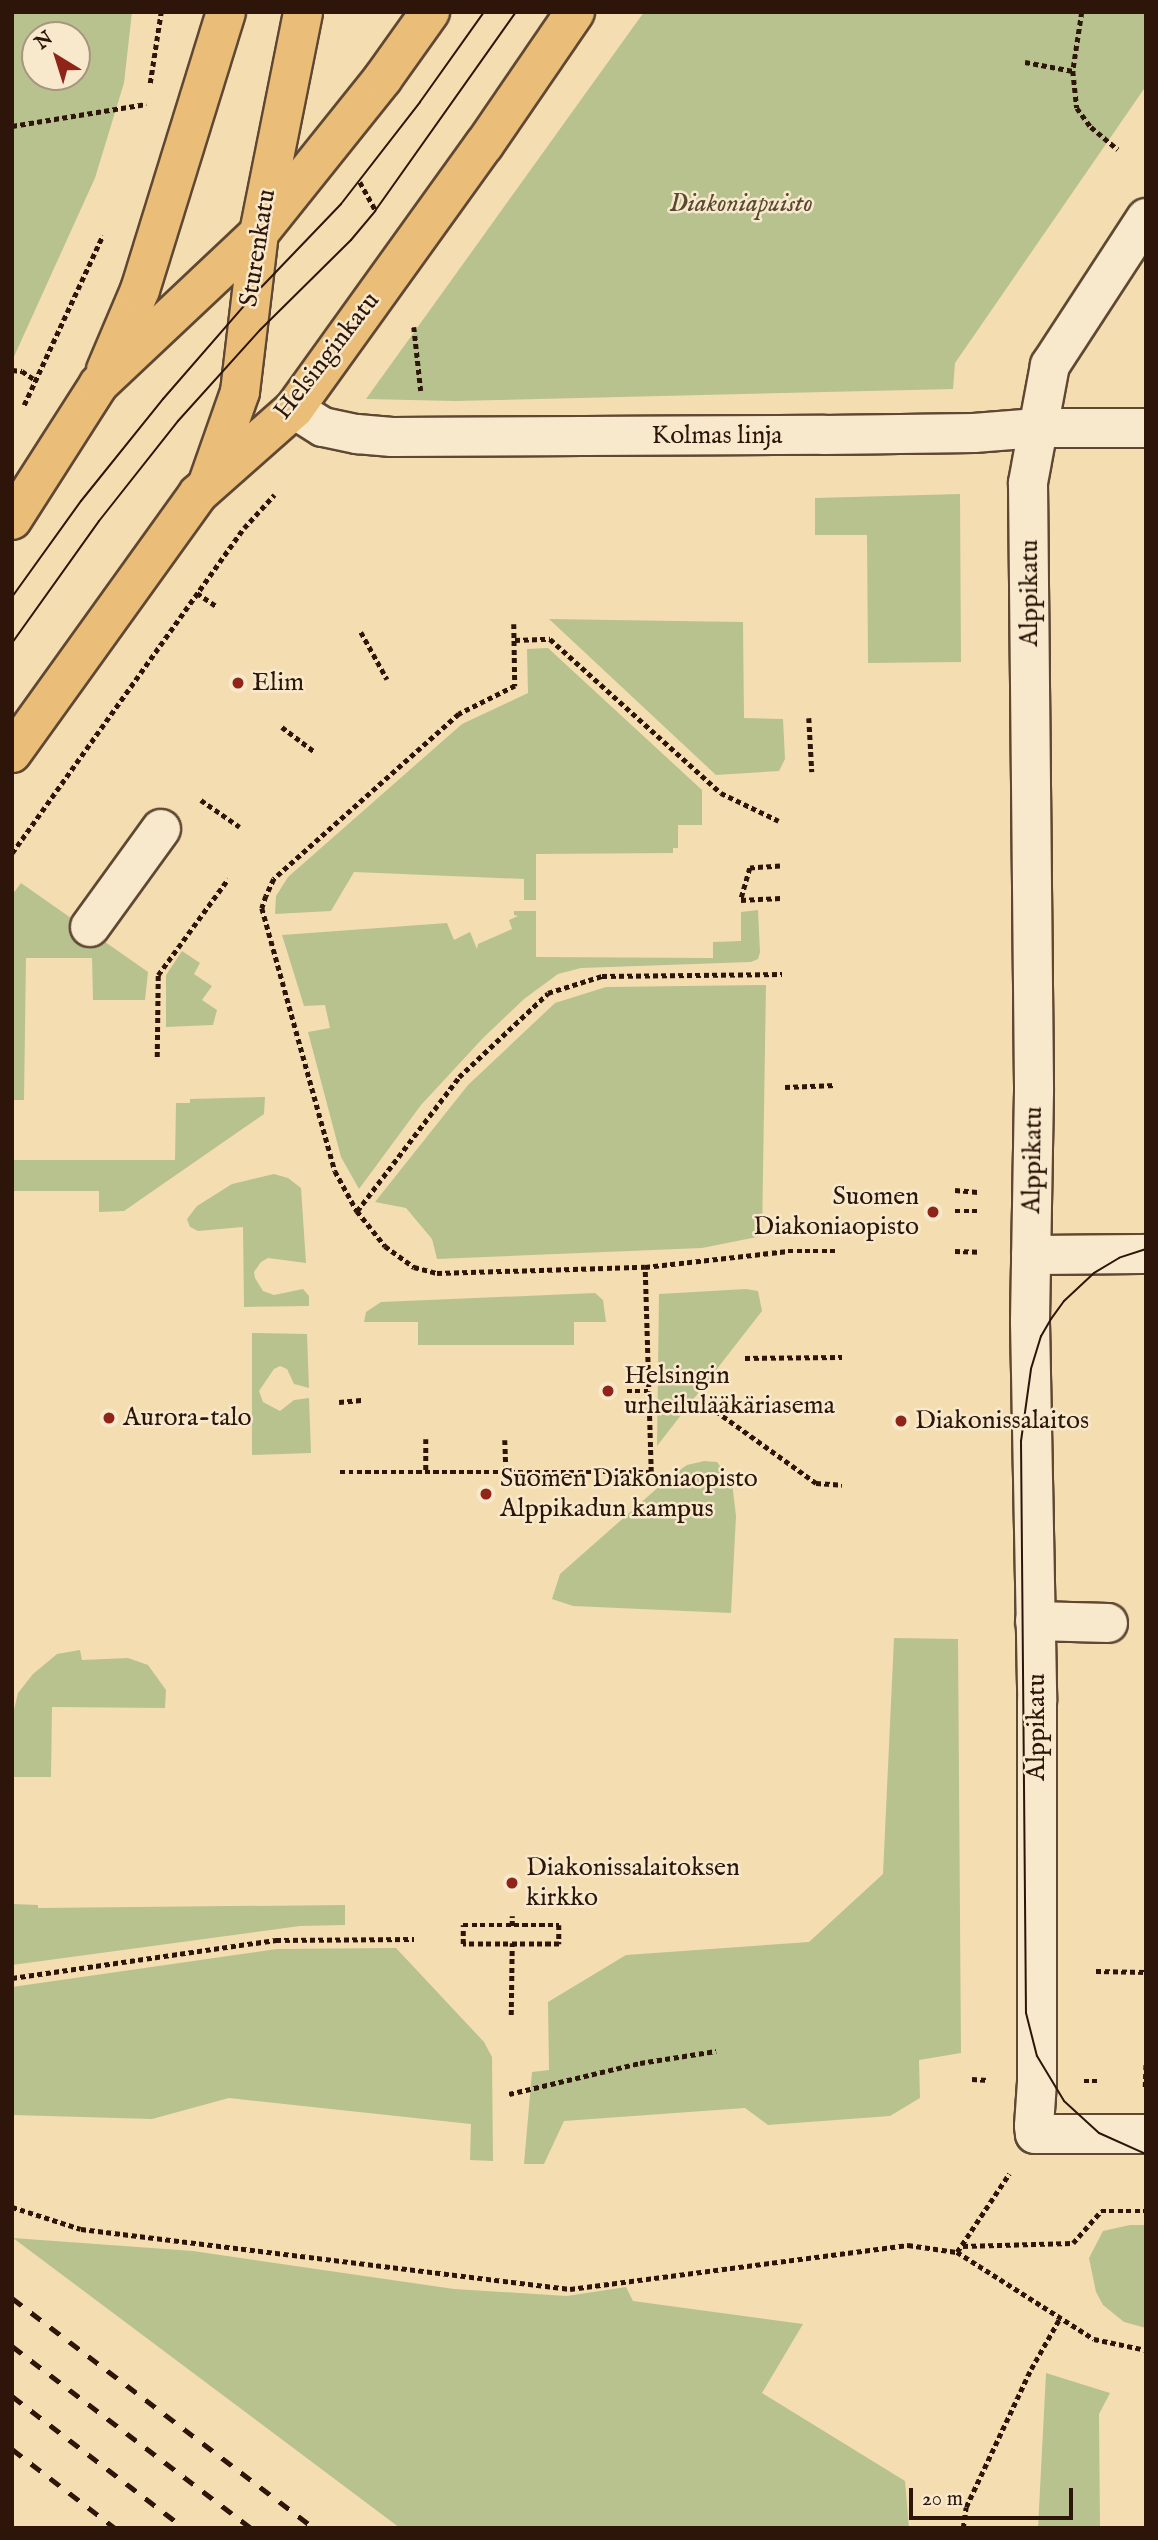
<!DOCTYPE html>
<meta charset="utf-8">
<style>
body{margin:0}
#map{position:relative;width:1158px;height:2540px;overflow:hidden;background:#f5ddb2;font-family:"IM FELL English",serif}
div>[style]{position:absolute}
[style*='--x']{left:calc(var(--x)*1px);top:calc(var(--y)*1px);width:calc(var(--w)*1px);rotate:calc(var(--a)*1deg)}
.green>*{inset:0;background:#b8c28f}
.path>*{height:4.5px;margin-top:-2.25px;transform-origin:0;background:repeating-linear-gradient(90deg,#2d1609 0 5px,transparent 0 8.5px)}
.roads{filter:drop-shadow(2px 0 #5f4833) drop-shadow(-2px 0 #5f4833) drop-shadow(0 2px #5f4833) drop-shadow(0 -2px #5f4833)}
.minor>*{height:38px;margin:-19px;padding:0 19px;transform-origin:19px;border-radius:19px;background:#f8e9cd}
.major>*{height:38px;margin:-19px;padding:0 19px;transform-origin:19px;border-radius:19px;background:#eabe79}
.tram>*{height:2px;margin:-1px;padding:0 1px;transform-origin:1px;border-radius:1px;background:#2d1609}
.rail>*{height:5px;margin-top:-2.5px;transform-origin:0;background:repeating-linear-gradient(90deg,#2d1609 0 12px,transparent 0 24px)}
.dots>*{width:19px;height:19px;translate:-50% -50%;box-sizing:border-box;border:4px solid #f8e9cd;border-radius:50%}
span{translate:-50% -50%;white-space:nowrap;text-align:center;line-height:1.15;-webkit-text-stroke:5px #f8e9cd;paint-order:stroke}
.park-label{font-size:26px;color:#574a31;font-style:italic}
.street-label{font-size:26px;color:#2d1609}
.poi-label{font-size:26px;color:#2d1609}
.left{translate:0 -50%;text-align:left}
.right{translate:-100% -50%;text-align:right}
.frame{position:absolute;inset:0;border:14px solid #2d1609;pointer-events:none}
.north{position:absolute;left:21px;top:21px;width:70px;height:70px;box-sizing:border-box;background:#f8e9cd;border:2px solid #a7957f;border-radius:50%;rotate:322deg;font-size:19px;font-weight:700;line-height:28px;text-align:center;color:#2d1609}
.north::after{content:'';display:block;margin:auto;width:24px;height:32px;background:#8f2418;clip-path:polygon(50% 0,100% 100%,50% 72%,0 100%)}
.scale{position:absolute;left:909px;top:2488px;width:164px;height:32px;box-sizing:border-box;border:4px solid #2d1609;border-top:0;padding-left:9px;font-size:21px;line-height:24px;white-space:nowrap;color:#2d1609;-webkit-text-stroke:5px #f8e9cd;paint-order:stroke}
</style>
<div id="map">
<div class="green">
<div style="clip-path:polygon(evenodd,12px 12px,132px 12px,124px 83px,95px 178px,12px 361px,12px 12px,35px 35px,77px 35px,77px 77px,35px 77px,35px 35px)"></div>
<div style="clip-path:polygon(644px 12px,1146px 12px,1146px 86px,955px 363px,953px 389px,455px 401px,366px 399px)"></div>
<div style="clip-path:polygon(960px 494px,961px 662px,868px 663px,867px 535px,815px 535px,815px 498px)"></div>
<div style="clip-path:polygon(549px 619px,743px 622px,744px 718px,783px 719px,785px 759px,779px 771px,716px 775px)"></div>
<div style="clip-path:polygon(548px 648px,702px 790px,702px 825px,678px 825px,678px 848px,673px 848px,673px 853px,536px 854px,536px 900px,524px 900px,524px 879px,354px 872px,331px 911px,275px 914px,276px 896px,288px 877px,462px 724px,528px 693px,527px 649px)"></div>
<div style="clip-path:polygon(21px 883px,148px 972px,145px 1000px,93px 1000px,92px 958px,26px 958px,24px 1100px,12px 1100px,12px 895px)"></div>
<div style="clip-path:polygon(758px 910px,760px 952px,758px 959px,751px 962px,581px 968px,558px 974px,524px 999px,483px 1038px,421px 1105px,359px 1189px,341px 1157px,308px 1032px,330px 1028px,325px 1005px,304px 1006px,282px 935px,447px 923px,454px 940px,470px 932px,477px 949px,478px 944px,512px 929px,509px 920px,518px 916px,514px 915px,514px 911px,536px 911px,536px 957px,713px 958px,713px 942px,741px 941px,741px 912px)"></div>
<div style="clip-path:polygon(182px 951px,200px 963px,194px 974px,212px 986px,202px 1000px,217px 1010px,213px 1025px,166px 1027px,166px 975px)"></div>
<div style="clip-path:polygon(766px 985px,762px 1236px,702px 1248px,437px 1259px,432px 1239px,406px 1208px,375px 1202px,468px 1085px,555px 1003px,606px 987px)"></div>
<div style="clip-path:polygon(265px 1097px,264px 1114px,124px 1211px,99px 1212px,99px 1191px,12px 1191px,12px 1160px,175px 1160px,176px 1103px,190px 1103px,190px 1099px)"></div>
<div style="clip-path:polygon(274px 1174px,288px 1178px,301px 1188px,306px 1263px,268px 1258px,261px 1262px,254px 1272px,255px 1278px,263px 1291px,274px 1295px,303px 1289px,309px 1296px,309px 1306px,244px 1307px,243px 1227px,198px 1231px,190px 1227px,187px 1219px,197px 1206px,232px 1184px)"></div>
<div style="clip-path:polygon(746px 1289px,758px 1291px,762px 1311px,657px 1446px,659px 1294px)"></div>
<div style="clip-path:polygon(595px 1293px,603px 1300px,606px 1322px,574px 1322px,574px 1345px,418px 1345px,418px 1322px,364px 1322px,366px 1312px,381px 1302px)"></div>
<div style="clip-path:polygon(252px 1333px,307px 1334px,309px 1388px,294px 1384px,287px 1369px,280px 1366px,274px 1369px,259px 1391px,263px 1402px,280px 1411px,294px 1400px,309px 1398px,311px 1453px,252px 1455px)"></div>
<div style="clip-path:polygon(704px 1461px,717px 1462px,732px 1482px,736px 1516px,731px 1613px,573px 1606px,552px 1599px,560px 1574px,671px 1476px,687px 1465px)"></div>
<div style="clip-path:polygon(894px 1638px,958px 1639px,961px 2053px,919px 2060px,920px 2098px,890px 2116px,768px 2125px,745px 2108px,564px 2121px,544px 2164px,524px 2164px,532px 2072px,549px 2070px,548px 2002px,626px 1955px,809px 1942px,883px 1874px)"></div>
<div style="clip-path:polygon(80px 1650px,82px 1660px,128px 1658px,148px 1665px,166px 1690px,165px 1708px,52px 1707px,51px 1777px,14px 1777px,13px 1714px,18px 1693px,33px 1674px,57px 1654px)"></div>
<div style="clip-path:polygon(12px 1904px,38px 1905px,38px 1908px,345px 1905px,345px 1925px,300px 1926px,12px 1965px)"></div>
<div style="clip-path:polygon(396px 1948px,484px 2042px,492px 2057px,493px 2161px,470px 2160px,471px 2124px,229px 2098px,152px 2119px,12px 2115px,12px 1987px,277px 1949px)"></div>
<div style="clip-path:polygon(1130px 2225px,1146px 2225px,1146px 2328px,1124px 2322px,1103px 2305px,1096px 2292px,1089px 2258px,1103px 2231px)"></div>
<div style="clip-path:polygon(13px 2238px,193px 2251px,454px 2289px,567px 2296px,626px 2287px,633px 2301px,803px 2324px,762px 2393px,905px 2481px,909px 2528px,400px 2528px)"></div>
<div style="clip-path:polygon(1046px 2373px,1110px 2393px,1099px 2414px,1100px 2528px,1038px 2528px)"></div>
</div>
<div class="path">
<div style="--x:1082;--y:12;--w:60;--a:98.7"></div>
<div style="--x:1073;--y:71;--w:37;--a:84"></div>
<div style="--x:1077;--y:108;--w:24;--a:54"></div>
<div style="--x:1091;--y:127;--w:35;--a:40"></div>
<div style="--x:1025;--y:62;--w:49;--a:10.6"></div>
<div style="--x:150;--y:83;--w:72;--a:-81.2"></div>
<div style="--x:12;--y:126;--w:136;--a:-9.3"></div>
<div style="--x:360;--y:182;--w:33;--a:61"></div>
<div style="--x:414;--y:327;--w:64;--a:83.8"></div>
<div style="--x:12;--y:370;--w:10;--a:6"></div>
<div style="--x:22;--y:371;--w:18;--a:34"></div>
<div style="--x:24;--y:405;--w:187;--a:-65.1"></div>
<div style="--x:197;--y:593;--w:23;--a:34"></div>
<div style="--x:514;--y:624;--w:62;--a:89.1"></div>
<div style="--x:515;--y:686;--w:63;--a:153.4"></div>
<div style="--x:459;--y:714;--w:248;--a:138.3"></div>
<div style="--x:274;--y:879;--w:19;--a:115"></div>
<div style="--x:266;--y:896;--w:13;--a:108"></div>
<div style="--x:262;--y:908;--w:273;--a:74.5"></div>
<div style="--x:335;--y:1171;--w:46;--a:61.2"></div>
<div style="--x:357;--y:1211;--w:45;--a:51.3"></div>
<div style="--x:385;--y:1246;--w:36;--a:36"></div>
<div style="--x:414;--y:1267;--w:24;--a:15"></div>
<div style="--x:437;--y:1273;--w:208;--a:-1.7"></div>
<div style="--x:645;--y:1267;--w:144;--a:-6.4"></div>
<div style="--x:788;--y:1251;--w:47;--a:0"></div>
<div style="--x:361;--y:632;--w:54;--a:61"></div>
<div style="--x:515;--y:640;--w:35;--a:-2"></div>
<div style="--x:550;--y:639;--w:230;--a:42"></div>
<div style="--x:721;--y:793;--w:64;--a:25.8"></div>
<div style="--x:809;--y:718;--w:54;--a:86.8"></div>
<div style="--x:282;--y:727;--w:41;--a:37.1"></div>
<div style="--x:201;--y:800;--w:47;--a:34.7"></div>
<div style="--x:12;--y:853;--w:399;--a:-54.5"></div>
<div style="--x:244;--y:528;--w:45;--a:-47.7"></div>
<div style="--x:780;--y:866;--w:30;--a:176"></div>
<div style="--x:750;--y:868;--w:33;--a:106"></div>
<div style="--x:741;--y:900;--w:40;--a:-2.9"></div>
<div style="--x:157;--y:1057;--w:82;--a:-89.3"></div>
<div style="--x:158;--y:975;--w:119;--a:-53.9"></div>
<div style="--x:785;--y:1087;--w:51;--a:-2.2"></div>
<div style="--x:955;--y:1190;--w:23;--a:5"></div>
<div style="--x:357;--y:1211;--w:168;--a:-52.7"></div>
<div style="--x:459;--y:1077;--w:122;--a:-43.3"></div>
<div style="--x:548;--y:993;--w:57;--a:-17.5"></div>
<div style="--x:602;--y:976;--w:180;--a:-0.6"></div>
<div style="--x:955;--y:1211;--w:24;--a:0"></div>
<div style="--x:955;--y:1251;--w:24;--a:2"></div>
<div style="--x:745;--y:1358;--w:97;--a:-0.6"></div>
<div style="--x:627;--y:1391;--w:21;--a:0"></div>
<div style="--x:339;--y:1402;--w:25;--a:-5"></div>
<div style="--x:709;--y:1406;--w:132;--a:35.7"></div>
<div style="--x:816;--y:1483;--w:26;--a:4"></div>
<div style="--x:426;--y:1439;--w:32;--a:90"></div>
<div style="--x:505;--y:1440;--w:32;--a:88"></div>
<div style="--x:340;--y:1472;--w:311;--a:0"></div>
<div style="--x:651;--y:1472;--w:205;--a:-91.7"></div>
<div style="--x:463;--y:1925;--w:96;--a:0"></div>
<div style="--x:559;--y:1925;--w:19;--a:90"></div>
<div style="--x:559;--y:1944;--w:96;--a:180"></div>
<div style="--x:463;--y:1944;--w:19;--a:-90"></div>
<div style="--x:512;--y:1926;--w:10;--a:-90"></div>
<div style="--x:1096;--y:1971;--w:50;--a:1.1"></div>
<div style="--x:12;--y:1978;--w:267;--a:-8.2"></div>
<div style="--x:276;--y:1940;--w:138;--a:-0.4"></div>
<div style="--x:511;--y:2015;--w:72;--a:-89.2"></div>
<div style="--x:972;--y:2079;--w:16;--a:4"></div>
<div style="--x:1084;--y:2081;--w:13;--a:0"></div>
<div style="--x:1145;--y:2087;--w:24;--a:-88"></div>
<div style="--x:509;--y:2094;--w:135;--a:-13.3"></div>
<div style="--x:640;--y:2063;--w:77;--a:-9"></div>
<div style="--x:12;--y:2207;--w:72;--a:17.7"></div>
<div style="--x:81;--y:2229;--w:493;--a:7"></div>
<div style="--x:570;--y:2289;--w:341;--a:-7.4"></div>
<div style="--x:908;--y:2245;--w:49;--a:8.1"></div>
<div style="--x:957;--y:2252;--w:162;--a:32.4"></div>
<div style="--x:1094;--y:2339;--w:53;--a:11.9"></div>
<div style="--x:963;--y:2246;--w:110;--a:-1.6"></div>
<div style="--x:1073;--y:2243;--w:43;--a:-48.8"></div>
<div style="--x:1101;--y:2211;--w:45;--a:0"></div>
<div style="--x:957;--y:2252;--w:94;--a:-56.3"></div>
<div style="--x:963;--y:2528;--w:21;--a:-82"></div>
<div style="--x:966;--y:2507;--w:153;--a:-64.8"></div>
<div style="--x:1031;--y:2369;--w:59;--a:-60.4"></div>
</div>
<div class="roads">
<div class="minor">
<div style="--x:1146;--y:218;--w:176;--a:123.1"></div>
<div style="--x:1050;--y:365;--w:120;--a:100.6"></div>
<div style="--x:1028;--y:483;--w:608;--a:89.43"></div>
<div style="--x:1034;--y:1091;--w:231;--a:91"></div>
<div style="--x:1030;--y:1322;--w:379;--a:88.9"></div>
<div style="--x:1037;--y:1701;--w:381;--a:90"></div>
<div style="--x:1037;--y:2082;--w:44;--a:93.9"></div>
<div style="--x:1034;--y:2126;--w:8;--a:83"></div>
<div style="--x:1035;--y:2134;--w:111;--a:0"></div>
<div style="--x:294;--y:409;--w:34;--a:32"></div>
<div style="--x:323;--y:427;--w:35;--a:12"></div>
<div style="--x:357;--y:434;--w:35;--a:5"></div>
<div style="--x:392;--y:437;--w:432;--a:-0.3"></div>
<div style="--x:824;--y:435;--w:150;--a:-0.8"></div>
<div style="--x:974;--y:433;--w:63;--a:-4.5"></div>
<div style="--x:1037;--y:428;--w:109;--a:0"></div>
<div style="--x:90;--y:927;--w:121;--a:-54.1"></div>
<div style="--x:1031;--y:1255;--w:115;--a:-0.5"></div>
<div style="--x:1035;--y:1621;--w:73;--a:1.6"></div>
</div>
<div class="major">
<div style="--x:106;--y:370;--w:87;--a:-67"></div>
<div style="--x:140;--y:290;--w:291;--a:-72.8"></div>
<div style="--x:209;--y:480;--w:93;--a:-70.6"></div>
<div style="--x:240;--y:392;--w:160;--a:-83.2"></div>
<div style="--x:259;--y:233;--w:225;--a:-78.7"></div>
<div style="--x:12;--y:520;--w:161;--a:-57.4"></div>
<div style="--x:99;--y:384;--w:220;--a:-43.3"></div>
<div style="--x:259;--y:233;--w:198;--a:-51.3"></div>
<div style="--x:383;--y:78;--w:81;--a:-54.5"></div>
<div style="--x:12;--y:753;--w:319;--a:-54.3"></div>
<div style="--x:198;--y:494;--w:128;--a:-41.5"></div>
<div style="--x:294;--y:409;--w:325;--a:-54.3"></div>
<div style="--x:484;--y:145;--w:161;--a:-55.6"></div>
</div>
</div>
<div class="tram">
<div style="--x:12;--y:597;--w:118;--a:-54.3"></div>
<div style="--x:81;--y:501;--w:131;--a:-51.2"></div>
<div style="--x:163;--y:399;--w:131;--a:-49"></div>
<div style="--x:249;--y:300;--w:133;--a:-46.2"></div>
<div style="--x:341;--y:204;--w:129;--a:-52.2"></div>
<div style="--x:420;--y:102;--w:110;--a:-54.6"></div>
<div style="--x:12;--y:643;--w:150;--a:-54.5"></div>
<div style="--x:99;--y:521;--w:127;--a:-51.7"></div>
<div style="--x:178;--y:421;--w:122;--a:-48"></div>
<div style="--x:260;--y:330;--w:128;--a:-44.7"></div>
<div style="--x:351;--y:240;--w:38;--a:-50"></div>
<div style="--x:375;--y:211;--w:244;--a:-54.7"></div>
<div style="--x:1146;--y:1249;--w:28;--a:162"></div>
<div style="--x:1119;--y:1258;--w:29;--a:149"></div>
<div style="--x:1094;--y:1273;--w:41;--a:137"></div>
<div style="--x:1064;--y:1301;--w:22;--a:126"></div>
<div style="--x:1051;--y:1319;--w:20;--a:120"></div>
<div style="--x:1041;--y:1336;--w:34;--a:107"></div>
<div style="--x:1031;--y:1369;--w:73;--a:97.9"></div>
<div style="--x:1021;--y:1441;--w:572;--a:89.5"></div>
<div style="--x:1026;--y:2013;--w:44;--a:75.7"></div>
<div style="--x:1037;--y:2056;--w:52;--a:59"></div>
<div style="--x:1064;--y:2101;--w:47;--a:42.4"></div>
<div style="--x:1099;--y:2133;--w:51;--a:24.1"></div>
</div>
<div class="rail">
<div style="--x:12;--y:2298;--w:380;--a:37.3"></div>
<div style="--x:12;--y:2346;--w:300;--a:37.3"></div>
<div style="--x:12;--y:2396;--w:217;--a:37.5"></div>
<div style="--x:12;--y:2449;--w:130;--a:37.5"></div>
</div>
<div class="dots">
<div style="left:238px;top:683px;background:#8f2418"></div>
<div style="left:933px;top:1212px;background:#8f2418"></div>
<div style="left:608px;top:1391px;background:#8f2418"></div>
<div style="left:109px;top:1418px;background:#8f2418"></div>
<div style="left:901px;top:1421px;background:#8f2418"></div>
<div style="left:486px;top:1494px;background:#8f2418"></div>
<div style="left:512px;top:1883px;background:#8f2418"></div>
</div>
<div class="park-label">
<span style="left:741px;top:204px">Diakoniapuisto</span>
</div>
<div class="street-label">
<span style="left:258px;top:248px;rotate:-81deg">Sturenkatu</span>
<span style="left:327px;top:356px;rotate:-52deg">Helsinginkatu</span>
<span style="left:717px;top:436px">Kolmas linja</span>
<span style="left:1030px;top:593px;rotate:-90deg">Alppikatu</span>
<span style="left:1033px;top:1160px;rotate:-89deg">Alppikatu</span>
<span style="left:1037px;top:1727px;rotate:-90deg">Alppikatu</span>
</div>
<div class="poi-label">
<span class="left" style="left:252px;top:683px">Elim</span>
<span class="right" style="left:919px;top:1212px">Suomen<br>Diakoniaopisto</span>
<span class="left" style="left:624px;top:1391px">Helsingin<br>urheilulääkäriasema</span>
<span class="left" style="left:123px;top:1418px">Aurora-talo</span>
<span class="left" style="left:915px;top:1421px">Diakonissalaitos</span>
<span class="left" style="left:500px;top:1494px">Suomen Diakoniaopisto<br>Alppikadun kampus</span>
<span class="left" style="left:526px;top:1883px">Diakonissalaitoksen<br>kirkko</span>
</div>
<div class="frame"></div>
<div class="north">N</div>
<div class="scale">20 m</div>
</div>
